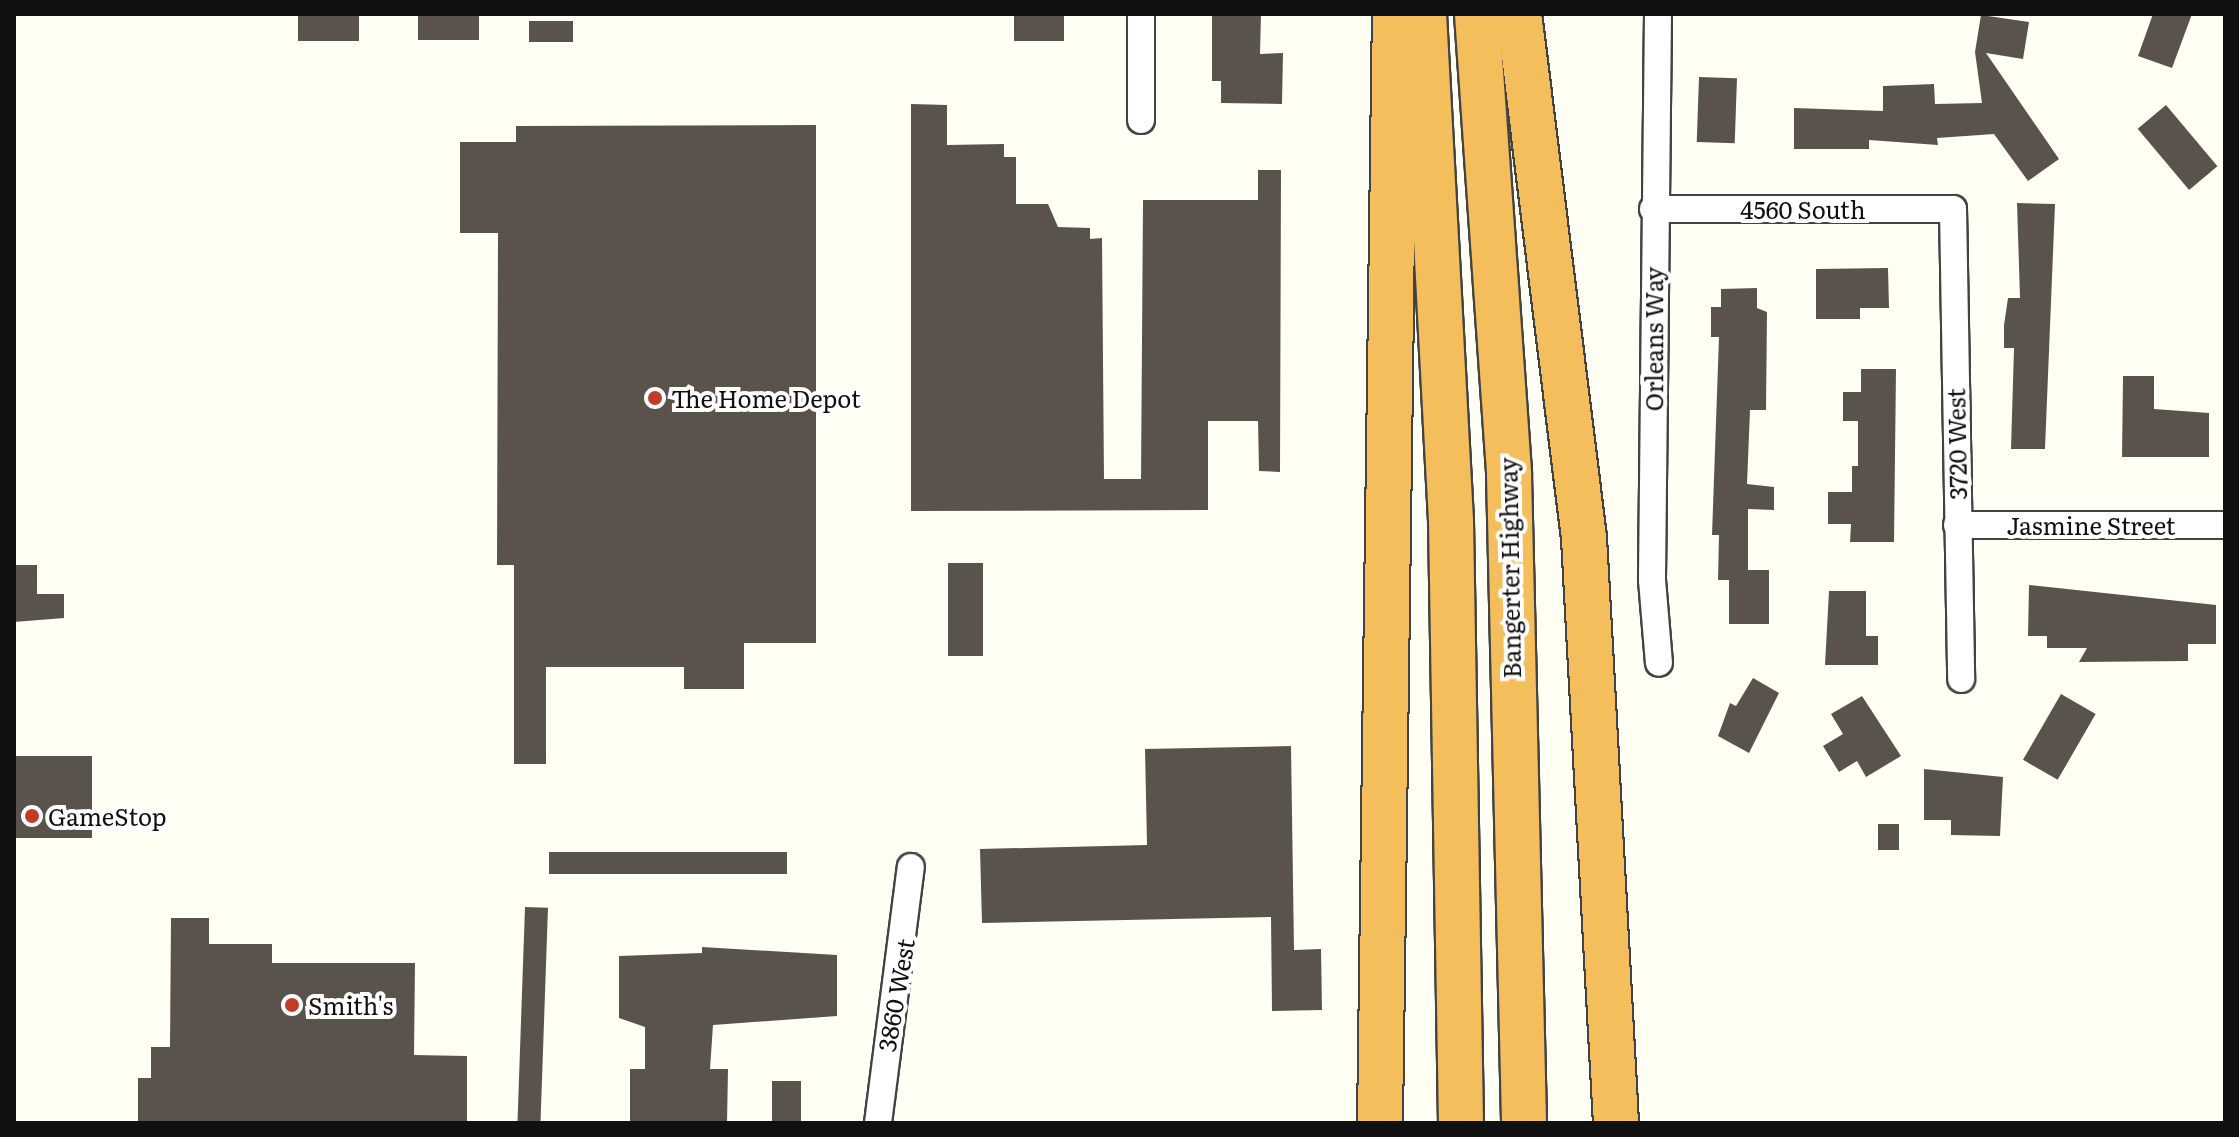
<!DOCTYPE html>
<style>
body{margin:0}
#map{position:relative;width:2239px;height:1137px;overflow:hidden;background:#fffff3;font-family:Literata,serif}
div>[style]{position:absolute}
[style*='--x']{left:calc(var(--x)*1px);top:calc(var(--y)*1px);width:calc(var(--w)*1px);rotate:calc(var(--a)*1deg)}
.building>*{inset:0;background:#59534c;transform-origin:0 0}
.roads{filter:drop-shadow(2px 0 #434343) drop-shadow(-2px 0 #434343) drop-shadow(0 2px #434343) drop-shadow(0 -2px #434343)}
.street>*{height:26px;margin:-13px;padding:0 13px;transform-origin:13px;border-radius:13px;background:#fff}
.highway>*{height:44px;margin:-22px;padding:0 22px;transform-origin:22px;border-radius:22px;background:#f4be5c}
.dots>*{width:22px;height:22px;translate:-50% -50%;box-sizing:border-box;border:4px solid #fff;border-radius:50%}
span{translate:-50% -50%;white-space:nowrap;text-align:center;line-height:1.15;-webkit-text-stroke:8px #fff;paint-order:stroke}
.street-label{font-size:24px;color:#101010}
.poi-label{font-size:24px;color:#101010}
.left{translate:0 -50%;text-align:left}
.frame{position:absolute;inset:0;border:16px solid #101010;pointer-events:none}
</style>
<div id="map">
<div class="building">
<div style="left:1014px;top:14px;width:50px;height:27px"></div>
<div style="clip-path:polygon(1212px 14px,1261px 14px,1260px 54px,1283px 53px,1282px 104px,1221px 103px,1221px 81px,1212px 81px)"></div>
<div style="clip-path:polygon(2153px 14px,2192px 14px,2172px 68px,2138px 56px)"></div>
<div style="clip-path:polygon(1981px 15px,2029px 22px,2023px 59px,1986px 53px,2059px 159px,2028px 181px,1994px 134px,1937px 138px,1938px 145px,1869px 140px,1869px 149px,1794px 149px,1794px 108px,1883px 111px,1883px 86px,1934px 84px,1935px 104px,1982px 103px,1975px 52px)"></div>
<div style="left:359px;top:16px;width:25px;height:61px;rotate:90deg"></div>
<div style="left:418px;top:16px;width:61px;height:24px"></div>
<div style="left:529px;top:21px;width:44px;height:21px"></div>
<div style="left:1699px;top:77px;width:38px;height:65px;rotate:2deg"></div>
<div style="clip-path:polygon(911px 104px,947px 105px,947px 145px,1004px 144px,1004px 157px,1016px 157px,1016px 204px,1048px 204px,1058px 227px,1090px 228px,1090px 239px,1102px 238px,1104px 479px,1141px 479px,1143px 200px,1258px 200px,1258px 170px,1281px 170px,1280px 472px,1259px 471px,1258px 421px,1208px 421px,1208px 510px,911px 511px)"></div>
<div style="left:2166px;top:105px;width:80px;height:37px;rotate:50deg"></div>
<div style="clip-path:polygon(816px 125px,816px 643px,744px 643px,744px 689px,684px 689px,684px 667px,546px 667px,546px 764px,514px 764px,514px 565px,497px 565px,498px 233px,460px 233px,460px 142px,516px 142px,516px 126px)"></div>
<div style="clip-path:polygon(2017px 203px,2055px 204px,2045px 449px,2011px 449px,2014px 348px,2004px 348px,2004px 325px,2008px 298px,2020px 298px)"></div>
<div style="clip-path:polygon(1888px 268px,1889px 308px,1860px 308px,1860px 319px,1816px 319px,1816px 269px)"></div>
<div style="clip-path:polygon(1757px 288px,1757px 308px,1767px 312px,1766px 410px,1750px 410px,1747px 484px,1774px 487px,1774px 510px,1748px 509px,1748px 570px,1769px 570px,1769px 624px,1729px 624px,1729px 580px,1718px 580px,1719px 535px,1712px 535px,1719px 337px,1711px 337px,1711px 307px,1721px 307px,1721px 289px)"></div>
<div style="clip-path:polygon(1861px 369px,1896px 369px,1894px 542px,1850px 542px,1851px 524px,1828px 524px,1828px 492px,1852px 492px,1852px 466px,1858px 466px,1858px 421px,1843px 421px,1843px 392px,1861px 392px)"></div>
<div style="clip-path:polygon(2123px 376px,2154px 376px,2154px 409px,2209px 413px,2209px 457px,2122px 457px)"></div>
<div style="left:948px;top:563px;width:35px;height:93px"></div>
<div style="clip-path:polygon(14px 565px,37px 565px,37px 594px,64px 594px,64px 618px,14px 622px)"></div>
<div style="clip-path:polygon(2029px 585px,2216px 605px,2216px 644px,2188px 644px,2188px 661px,2079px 662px,2087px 648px,2047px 648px,2047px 636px,2028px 636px)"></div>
<div style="clip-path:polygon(1829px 591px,1866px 591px,1866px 636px,1878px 636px,1878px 665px,1825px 665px)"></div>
<div style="clip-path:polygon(1753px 678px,1779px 693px,1749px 753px,1718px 736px,1730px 703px,1736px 706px)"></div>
<div style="left:2061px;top:694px;width:40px;height:76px;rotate:30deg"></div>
<div style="clip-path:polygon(1862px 696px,1901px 756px,1866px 777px,1857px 761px,1839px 772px,1823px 746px,1843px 734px,1831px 714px)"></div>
<div style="clip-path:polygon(1291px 746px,1294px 950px,1321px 949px,1322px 1010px,1272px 1011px,1271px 917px,982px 923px,980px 849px,1147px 845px,1145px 749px)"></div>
<div style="left:14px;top:756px;width:78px;height:82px"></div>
<div style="clip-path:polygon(1924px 769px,2003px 777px,2000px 836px,1951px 835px,1951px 820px,1924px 820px)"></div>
<div style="left:1878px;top:824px;width:21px;height:26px"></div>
<div style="left:549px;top:852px;width:238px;height:22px"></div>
<div style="left:525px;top:907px;width:23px;height:216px;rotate:2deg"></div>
<div style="clip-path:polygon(171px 918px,209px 918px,209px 944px,272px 944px,272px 963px,415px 963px,414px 1055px,467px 1056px,467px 1123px,138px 1123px,138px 1078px,151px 1078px,151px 1047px,170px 1047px)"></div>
<div style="clip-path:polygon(702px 947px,837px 955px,837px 1016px,713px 1025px,710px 1069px,728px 1069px,727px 1123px,630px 1123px,630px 1069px,645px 1069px,645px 1027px,619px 1018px,619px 956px,702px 953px)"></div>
<div style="left:772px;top:1081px;width:29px;height:42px"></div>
</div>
<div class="roads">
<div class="street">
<div style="--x:1141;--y:14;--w:106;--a:90"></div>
<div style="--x:1658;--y:14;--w:566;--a:90.61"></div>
<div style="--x:1652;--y:580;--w:83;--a:85.2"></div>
<div style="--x:1653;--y:209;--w:300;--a:0"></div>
<div style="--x:1953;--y:209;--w:470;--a:89"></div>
<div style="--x:1957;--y:525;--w:268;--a:0"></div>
<div style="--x:878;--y:1123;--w:258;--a:-82.7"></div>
</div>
<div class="highway">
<div style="--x:1424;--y:14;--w:508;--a:86.95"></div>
<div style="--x:1451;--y:521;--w:602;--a:89.05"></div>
<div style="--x:1477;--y:14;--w:462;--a:86"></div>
<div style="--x:1509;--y:475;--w:648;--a:88.67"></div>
<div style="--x:1519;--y:14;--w:528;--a:82.93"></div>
<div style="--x:1584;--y:538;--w:586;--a:86.87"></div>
<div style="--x:1380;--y:1123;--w:1109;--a:-89.23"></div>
</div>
</div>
<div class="dots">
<div style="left:655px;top:398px;background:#c13d27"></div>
<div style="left:32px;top:816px;background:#c13d27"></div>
<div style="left:292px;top:1005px;background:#c13d27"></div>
</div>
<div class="street-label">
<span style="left:1803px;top:209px">4560 South</span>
<span style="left:1653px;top:339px;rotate:-90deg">Orleans Way</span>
<span style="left:1956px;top:444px;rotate:-91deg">3720 West</span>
<span style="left:2091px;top:525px">Jasmine Street</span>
<span style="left:1509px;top:568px;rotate:-91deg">Bangerter Highway</span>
<span style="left:895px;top:995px;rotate:-80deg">3860 West</span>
</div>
<div class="poi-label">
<span class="left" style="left:671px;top:398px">The Home Depot</span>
<span class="left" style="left:48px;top:816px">GameStop</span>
<span class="left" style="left:308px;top:1005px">Smith's</span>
</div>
<div class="frame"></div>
</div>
